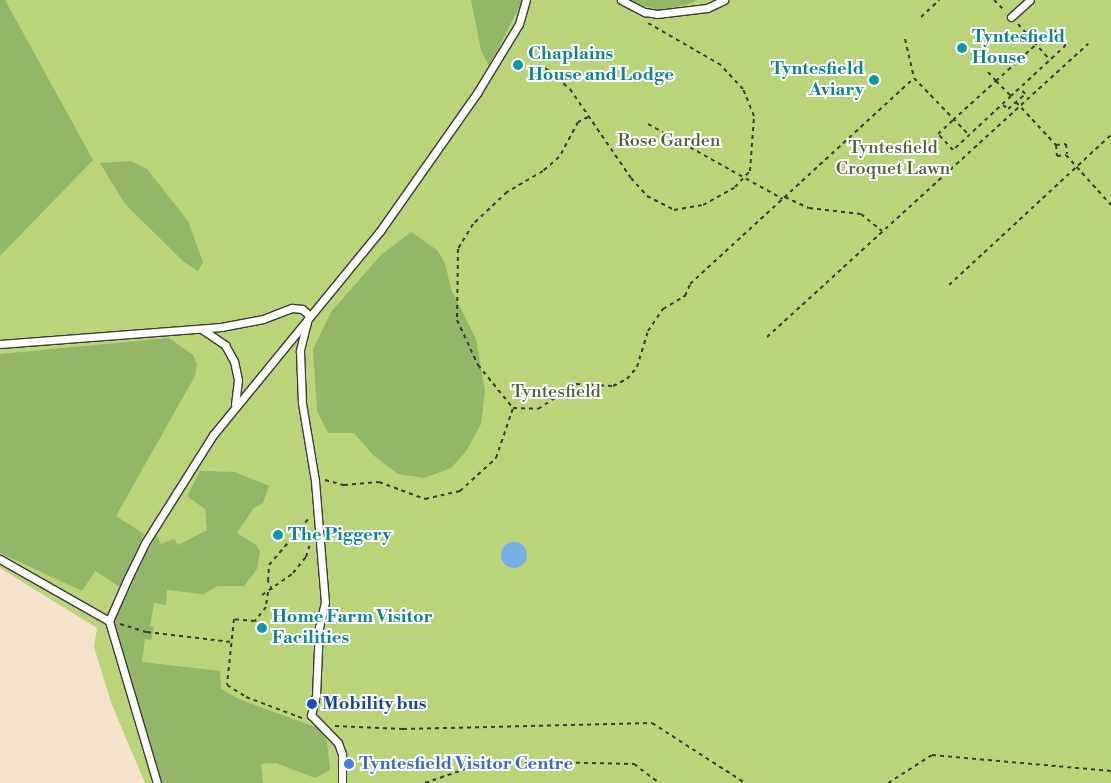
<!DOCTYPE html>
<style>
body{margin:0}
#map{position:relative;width:1111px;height:783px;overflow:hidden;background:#f5e3cb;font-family:"Libre Bodoni",serif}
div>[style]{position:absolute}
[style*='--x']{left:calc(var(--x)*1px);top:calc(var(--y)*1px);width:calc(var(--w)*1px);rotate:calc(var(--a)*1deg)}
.green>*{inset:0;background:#bad479}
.forest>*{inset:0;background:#93b669}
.water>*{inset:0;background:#79aee7}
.round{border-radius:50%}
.path>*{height:2px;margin-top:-1px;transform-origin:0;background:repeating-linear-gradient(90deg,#3d3a36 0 4px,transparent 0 8px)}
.roads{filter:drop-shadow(1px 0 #3d3a36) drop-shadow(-1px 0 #3d3a36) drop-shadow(0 1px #3d3a36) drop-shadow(0 -1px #3d3a36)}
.service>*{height:7px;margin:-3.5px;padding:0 3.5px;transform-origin:3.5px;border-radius:3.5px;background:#fff}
.dots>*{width:14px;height:14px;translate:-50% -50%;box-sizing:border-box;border:2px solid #fff;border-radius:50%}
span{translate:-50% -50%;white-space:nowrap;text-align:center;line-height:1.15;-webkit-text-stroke:4px #fff;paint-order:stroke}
.culture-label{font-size:18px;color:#0d838f;font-weight:700}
.left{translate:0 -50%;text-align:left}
.right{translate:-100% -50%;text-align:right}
.park-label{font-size:18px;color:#535c3d}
.transit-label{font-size:18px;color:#164399;font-weight:700}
.shop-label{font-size:18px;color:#366cbe;font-weight:700}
</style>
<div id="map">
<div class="green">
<div style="clip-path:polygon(0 0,1111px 0,1111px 783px,145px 783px,112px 705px,94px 647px,97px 628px,0 568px)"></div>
</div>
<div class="forest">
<div style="clip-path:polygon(0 0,5px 0,93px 160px,0 256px)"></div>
<div style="clip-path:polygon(471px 0,523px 0,489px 66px,481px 50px)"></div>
<div style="clip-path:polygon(627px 0,697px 0,686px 5px,658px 10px)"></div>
<div style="clip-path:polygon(131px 161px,147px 169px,188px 221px,203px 262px,198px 271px,184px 262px,125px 204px,100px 163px)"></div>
<div style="clip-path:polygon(411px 232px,437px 250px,445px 263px,451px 289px,476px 339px,485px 391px,481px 424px,467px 450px,451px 468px,424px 478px,398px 474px,373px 455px,354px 433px,328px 433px,317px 411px,313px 349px,331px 312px,381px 255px)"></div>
<div style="clip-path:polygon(169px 338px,193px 355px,197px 364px,195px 376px,116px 516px,144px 534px,120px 587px,95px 571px,82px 591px,0 553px,0 354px)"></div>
<div style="clip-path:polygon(200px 471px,235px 472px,269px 486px,263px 503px,254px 508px,237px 533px,256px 545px,260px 552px,257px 569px,244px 586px,218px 586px,203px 594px,167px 590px,166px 605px,154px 603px,150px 626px,154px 627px,151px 640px,145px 639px,142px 662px,220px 671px,221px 689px,241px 700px,318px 728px,327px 741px,330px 770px,315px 778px,276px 763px,261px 764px,263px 783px,160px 783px,114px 620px,138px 565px,157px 535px,161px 544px,174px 539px,178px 545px,207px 530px,205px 509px,187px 496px)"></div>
</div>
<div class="water">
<div class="round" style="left:501px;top:542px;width:26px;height:26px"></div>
</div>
<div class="path">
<div style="--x:994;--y:0;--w:14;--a:45"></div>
<div style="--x:921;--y:17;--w:25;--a:-43"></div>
<div style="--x:1018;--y:24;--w:48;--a:48.4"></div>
<div style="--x:905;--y:39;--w:40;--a:77"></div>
<div style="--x:545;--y:68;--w:33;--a:40"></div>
<div style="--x:570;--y:89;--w:108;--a:55.6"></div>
<div style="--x:631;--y:178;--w:24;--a:48"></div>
<div style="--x:647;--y:196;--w:30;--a:27"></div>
<div style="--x:674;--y:210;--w:29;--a:-10"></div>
<div style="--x:703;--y:205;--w:37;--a:-29"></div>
<div style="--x:735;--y:187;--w:22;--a:-47"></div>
<div style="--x:750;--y:171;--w:55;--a:-85.8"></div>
<div style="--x:754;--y:116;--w:29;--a:-112"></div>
<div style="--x:743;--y:89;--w:33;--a:-133"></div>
<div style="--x:721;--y:65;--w:84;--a:-150.1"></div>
<div style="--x:988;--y:72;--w:12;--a:48"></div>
<div style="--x:996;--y:81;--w:21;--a:45"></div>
<div style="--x:1011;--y:96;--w:79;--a:137"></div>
<div style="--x:953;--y:150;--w:22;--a:-133"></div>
<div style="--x:938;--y:134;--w:21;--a:-43"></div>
<div style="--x:953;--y:120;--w:58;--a:-42.2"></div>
<div style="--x:996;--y:81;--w:77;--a:-42.4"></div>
<div style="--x:1053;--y:29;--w:21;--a:51"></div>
<div style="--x:1066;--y:45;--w:75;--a:137.2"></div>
<div style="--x:1016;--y:102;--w:59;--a:47.1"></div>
<div style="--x:1003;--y:105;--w:6;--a:39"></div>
<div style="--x:1008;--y:109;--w:23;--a:-41"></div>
<div style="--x:1025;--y:94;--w:8;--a:-130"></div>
<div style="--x:588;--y:117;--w:11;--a:153"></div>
<div style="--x:578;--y:122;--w:40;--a:118"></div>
<div style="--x:559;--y:157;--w:21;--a:139"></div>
<div style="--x:543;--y:171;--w:42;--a:149.7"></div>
<div style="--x:507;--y:192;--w:47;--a:136.7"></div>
<div style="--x:473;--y:224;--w:29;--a:121"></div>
<div style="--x:458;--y:249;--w:71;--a:90.8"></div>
<div style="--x:457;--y:320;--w:50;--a:65"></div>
<div style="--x:478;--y:365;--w:55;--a:50.9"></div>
<div style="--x:513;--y:408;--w:25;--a:2"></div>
<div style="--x:538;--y:409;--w:45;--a:-33.3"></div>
<div style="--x:576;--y:384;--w:37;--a:3"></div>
<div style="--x:613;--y:386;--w:16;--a:-27"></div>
<div style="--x:627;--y:379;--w:16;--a:-50"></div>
<div style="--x:637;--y:367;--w:38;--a:-73"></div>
<div style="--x:648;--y:331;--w:27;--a:-56"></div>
<div style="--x:663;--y:309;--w:26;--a:-31"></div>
<div style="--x:685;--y:296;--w:13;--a:-67"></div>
<div style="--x:690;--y:284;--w:304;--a:-42.6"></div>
<div style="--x:914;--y:78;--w:79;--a:46"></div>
<div style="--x:648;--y:124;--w:154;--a:29.1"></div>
<div style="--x:1056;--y:145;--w:10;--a:-6"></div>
<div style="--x:1066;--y:144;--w:10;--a:84"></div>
<div style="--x:1056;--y:145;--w:11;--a:85"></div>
<div style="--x:1057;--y:156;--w:9;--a:-6"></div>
<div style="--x:1066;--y:155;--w:67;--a:48"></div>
<div style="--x:785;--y:197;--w:26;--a:25"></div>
<div style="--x:809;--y:208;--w:52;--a:6.6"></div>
<div style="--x:861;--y:214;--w:27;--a:39"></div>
<div style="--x:949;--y:285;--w:221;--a:-42.8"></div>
<div style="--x:767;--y:337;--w:435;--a:-42.4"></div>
<div style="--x:325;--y:480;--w:20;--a:15"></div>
<div style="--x:344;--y:485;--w:35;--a:-5"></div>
<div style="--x:379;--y:482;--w:49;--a:20.3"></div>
<div style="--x:425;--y:499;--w:36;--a:-13"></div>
<div style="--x:460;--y:491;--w:49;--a:-42.5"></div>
<div style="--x:496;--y:458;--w:53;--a:-71.2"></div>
<div style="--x:272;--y:590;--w:10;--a:-114"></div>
<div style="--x:268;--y:581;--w:16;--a:-86"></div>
<div style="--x:269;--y:565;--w:62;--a:-49.6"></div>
<div style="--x:268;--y:592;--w:15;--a:98"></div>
<div style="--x:266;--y:607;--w:18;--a:128"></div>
<div style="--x:255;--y:621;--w:21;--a:-175"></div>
<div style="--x:234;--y:619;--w:66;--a:96.1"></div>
<div style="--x:227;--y:685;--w:22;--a:32"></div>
<div style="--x:246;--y:697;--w:60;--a:20.6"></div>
<div style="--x:262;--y:595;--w:38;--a:-35"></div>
<div style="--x:293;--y:573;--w:21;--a:-51"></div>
<div style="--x:306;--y:557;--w:14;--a:-73"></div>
<div style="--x:120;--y:624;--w:28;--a:17"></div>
<div style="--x:147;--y:632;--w:85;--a:6.8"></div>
<div style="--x:335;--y:726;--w:68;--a:2.5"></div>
<div style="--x:403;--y:729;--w:249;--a:-1.4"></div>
<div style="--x:652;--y:723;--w:111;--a:32.8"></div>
<div style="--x:425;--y:783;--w:55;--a:-19.1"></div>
<div style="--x:477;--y:765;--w:67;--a:-2.6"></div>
<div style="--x:544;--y:762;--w:90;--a:1.3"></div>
<div style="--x:634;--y:764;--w:31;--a:37"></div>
<div style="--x:888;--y:783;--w:52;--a:-32.5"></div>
<div style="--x:932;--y:755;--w:180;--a:5.1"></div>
</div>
<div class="roads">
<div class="service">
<div style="--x:621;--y:0;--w:27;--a:27"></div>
<div style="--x:645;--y:12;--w:12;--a:9"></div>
<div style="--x:657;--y:14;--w:50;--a:-6.8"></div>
<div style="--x:707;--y:8;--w:19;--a:-25"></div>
<div style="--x:1011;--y:17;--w:25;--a:-42"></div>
<div style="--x:308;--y:318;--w:34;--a:104"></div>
<div style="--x:300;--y:351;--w:52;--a:87.8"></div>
<div style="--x:302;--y:403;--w:79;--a:80.5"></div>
<div style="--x:315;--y:481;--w:121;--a:85.3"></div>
<div style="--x:325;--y:602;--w:26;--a:103"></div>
<div style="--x:319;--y:627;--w:68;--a:92.5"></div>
<div style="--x:316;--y:695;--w:21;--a:104"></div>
<div style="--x:311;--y:715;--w:39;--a:46"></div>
<div style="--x:338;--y:743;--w:12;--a:70"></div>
<div style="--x:342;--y:754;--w:29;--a:90"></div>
<div style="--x:203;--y:330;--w:27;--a:34"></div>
<div style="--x:225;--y:345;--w:18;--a:61"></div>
<div style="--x:234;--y:361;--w:19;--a:78"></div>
<div style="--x:238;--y:380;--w:24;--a:97"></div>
<div style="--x:0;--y:344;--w:222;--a:-4.4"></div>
<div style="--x:221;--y:327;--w:43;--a:-10.8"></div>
<div style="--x:263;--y:319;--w:31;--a:-21"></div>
<div style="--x:292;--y:308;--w:10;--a:6"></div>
<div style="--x:302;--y:309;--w:9;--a:41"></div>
<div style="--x:0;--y:559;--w:125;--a:29.6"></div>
<div style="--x:157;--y:783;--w:169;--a:-106.5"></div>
<div style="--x:109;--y:621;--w:47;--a:-66.2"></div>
<div style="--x:128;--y:578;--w:39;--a:-64"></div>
<div style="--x:145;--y:543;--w:128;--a:-57.8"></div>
<div style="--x:213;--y:435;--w:264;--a:-50.7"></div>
<div style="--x:380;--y:231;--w:169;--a:-54.9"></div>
<div style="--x:477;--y:93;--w:81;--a:-58.7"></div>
<div style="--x:519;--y:24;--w:25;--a:-74"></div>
</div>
</div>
<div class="dots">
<div style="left:962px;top:48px;background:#0f9aa8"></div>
<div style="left:518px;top:65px;background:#0f9aa8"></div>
<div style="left:874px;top:80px;background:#0f9aa8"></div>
<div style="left:278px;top:535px;background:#0f9aa8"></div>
<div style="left:262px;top:628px;background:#0f9aa8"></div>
<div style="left:312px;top:704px;background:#1a4fb4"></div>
<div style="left:349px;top:764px;background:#3f7fe0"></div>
</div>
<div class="culture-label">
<span class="left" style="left:972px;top:48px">Tyntesfield<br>House</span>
<span class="left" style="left:528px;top:65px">Chaplains<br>House and Lodge</span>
<span class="right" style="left:864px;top:80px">Tyntesfield<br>Aviary</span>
<span class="left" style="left:288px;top:535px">The Piggery</span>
<span class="left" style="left:272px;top:628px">Home Farm Visitor<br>Facilities</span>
</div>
<div class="park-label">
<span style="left:669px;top:141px">Rose Garden</span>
<span style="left:893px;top:159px">Tyntesfield<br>Croquet Lawn</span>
<span style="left:556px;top:392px">Tyntesfield</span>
</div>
<div class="transit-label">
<span class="left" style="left:322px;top:704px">Mobility bus</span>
</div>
<div class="shop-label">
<span class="left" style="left:359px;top:764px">Tyntesfield Visitor Centre</span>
</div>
</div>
